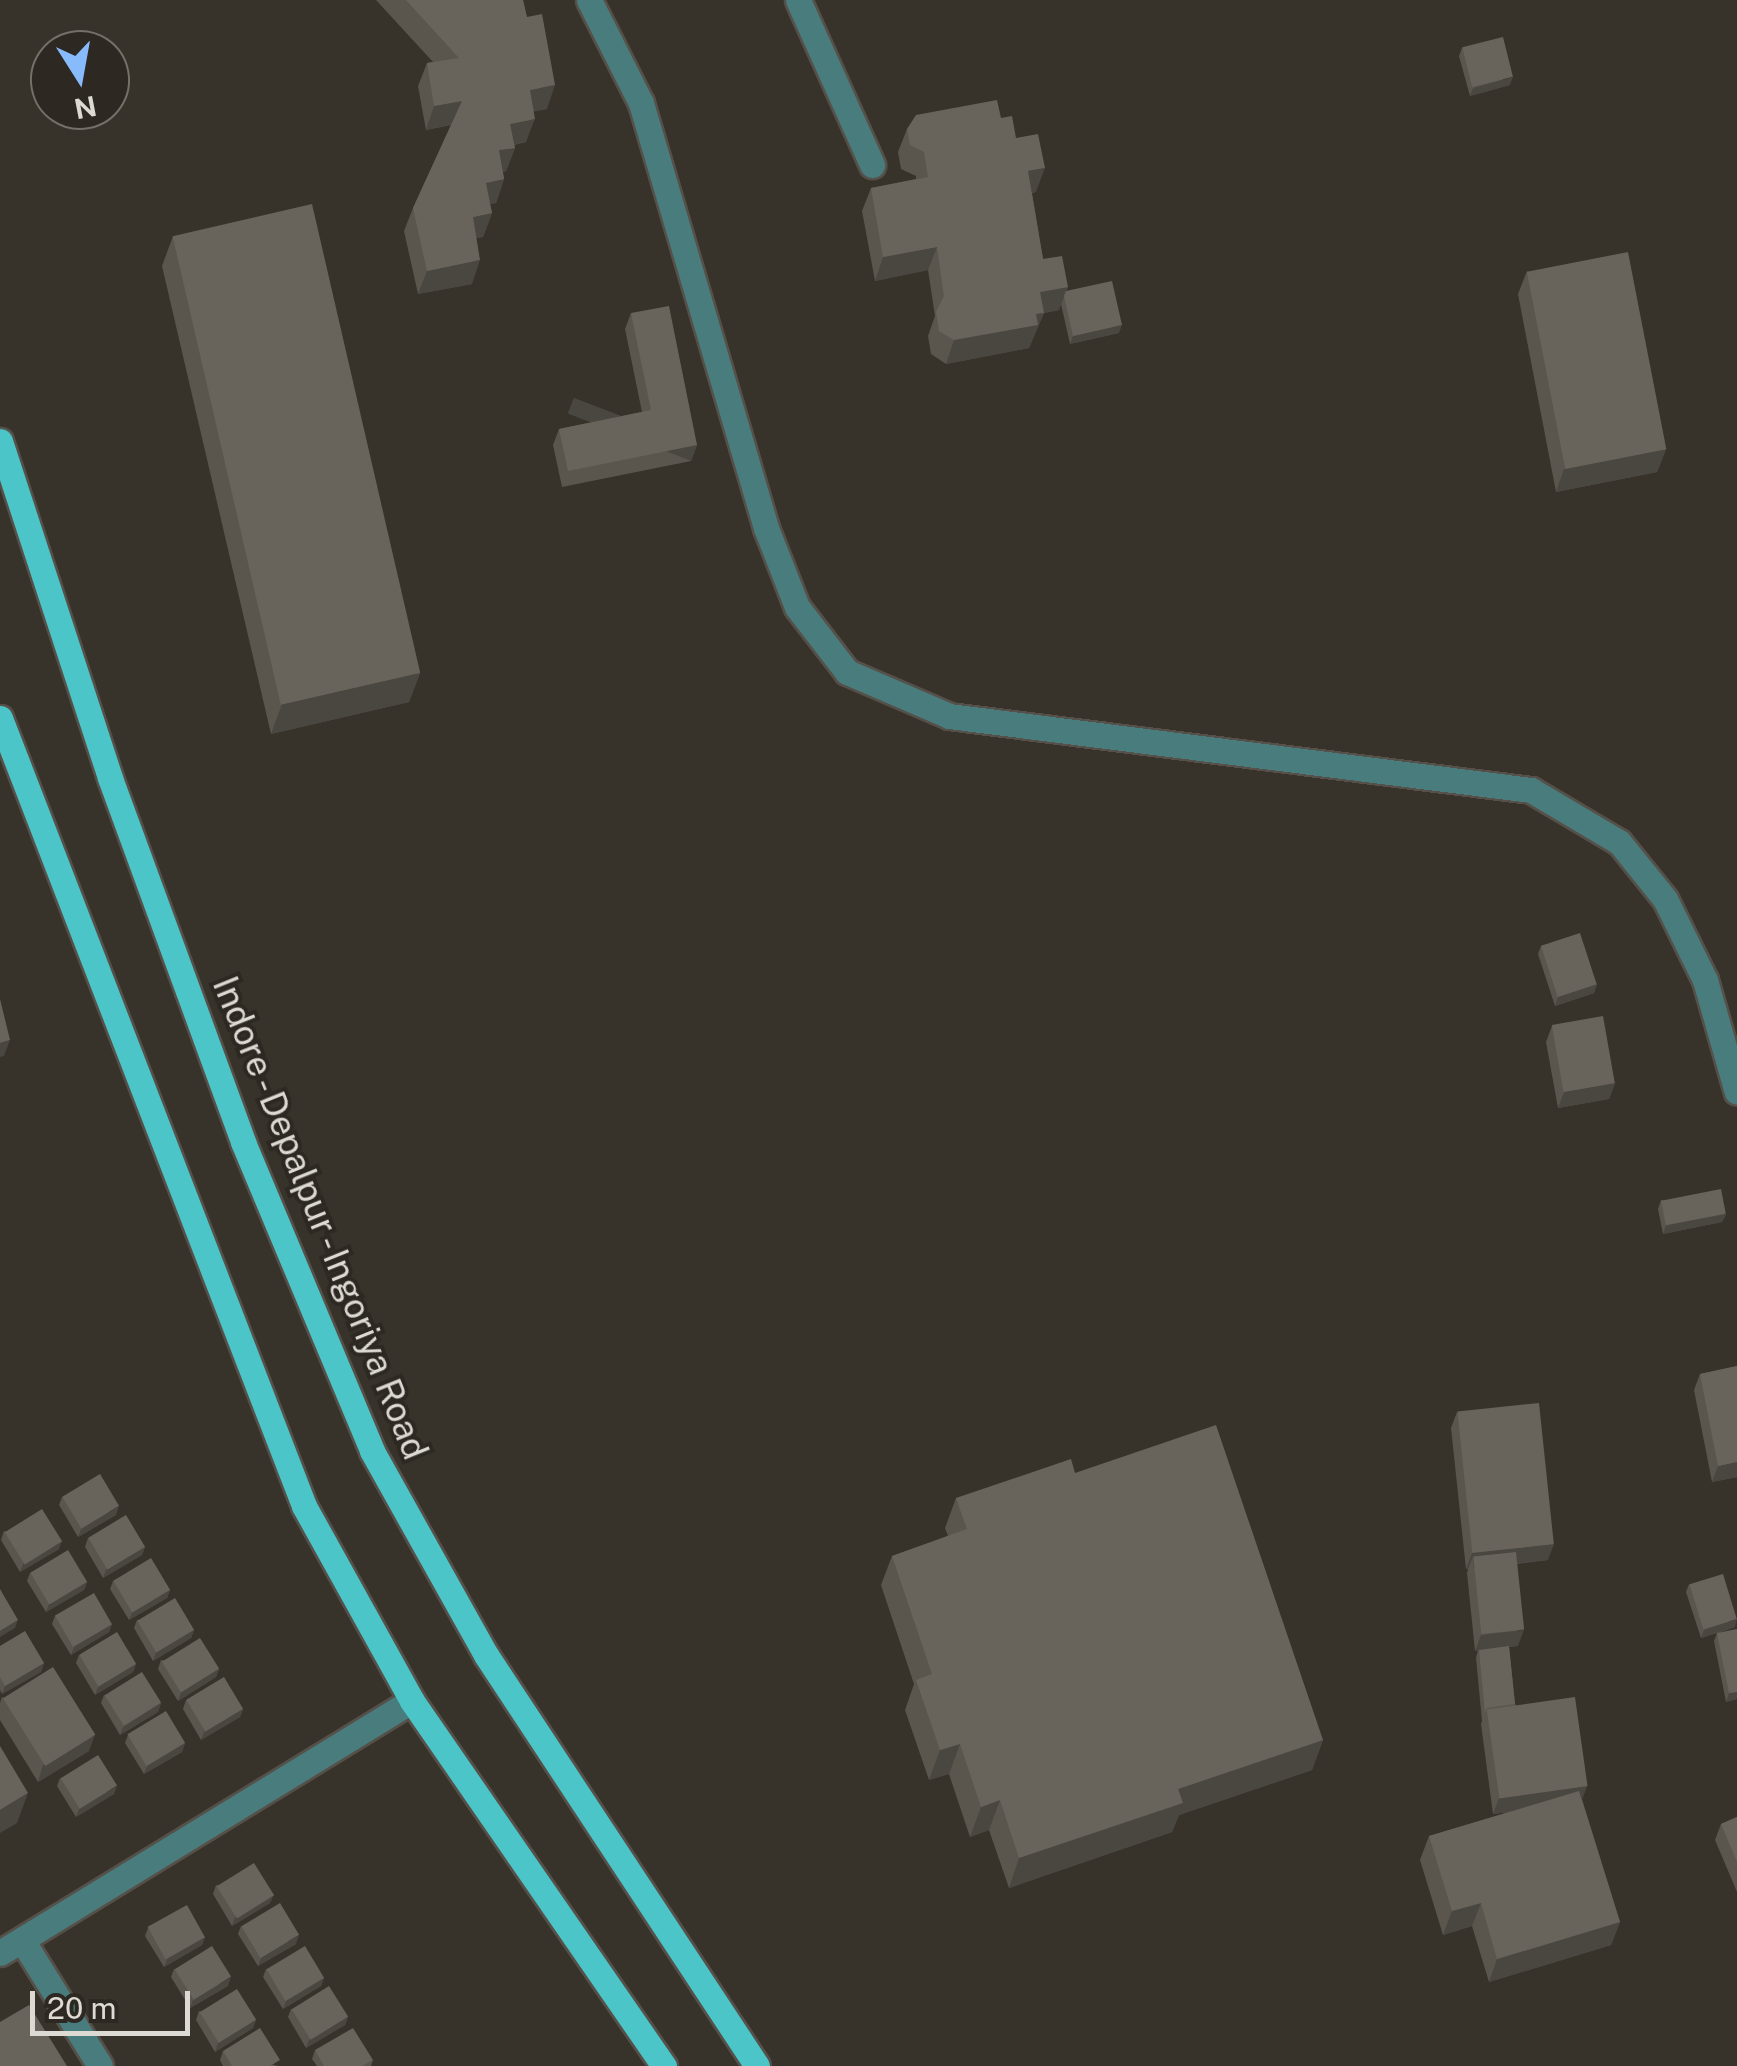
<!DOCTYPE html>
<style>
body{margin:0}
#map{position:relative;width:1737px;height:2066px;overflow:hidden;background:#37322a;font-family:"Public Sans",sans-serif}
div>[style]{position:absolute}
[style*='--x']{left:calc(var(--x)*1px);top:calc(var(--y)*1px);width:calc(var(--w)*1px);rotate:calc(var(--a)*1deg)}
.roads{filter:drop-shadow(2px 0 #555049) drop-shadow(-2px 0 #555049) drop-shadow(0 2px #555049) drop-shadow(0 -2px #555049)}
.minor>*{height:25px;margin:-12.5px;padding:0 12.5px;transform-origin:12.5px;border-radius:12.5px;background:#487c7d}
.major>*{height:25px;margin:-12.5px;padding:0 12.5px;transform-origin:12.5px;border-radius:12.5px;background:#4bc5c7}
.wall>*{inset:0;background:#5a564e}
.shaded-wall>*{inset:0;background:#4a4640;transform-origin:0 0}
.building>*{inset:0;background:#69645b;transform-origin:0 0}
span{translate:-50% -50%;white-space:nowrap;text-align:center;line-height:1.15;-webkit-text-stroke:8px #2d2821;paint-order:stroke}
.street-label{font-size:35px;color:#dddad4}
.north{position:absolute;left:30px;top:30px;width:100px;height:100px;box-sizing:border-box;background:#2d2821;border:2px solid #736f69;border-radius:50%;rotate:169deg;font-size:28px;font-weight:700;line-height:40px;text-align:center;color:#dddad4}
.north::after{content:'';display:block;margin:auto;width:35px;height:45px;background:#87bbfc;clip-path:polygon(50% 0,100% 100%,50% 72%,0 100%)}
.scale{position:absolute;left:30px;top:1991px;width:160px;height:45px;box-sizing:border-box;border:5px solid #dddad4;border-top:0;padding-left:12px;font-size:30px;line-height:35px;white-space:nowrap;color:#dddad4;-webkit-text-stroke:8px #2d2821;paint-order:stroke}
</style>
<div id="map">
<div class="roads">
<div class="minor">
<div style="--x:589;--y:0;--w:115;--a:63.2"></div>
<div style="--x:641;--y:103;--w:443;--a:73.6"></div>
<div style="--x:766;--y:528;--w:85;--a:68.6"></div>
<div style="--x:797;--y:607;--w:82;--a:52.4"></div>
<div style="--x:847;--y:672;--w:111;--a:23.3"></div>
<div style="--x:949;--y:716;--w:587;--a:7.25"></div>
<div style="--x:1531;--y:790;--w:102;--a:30.6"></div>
<div style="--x:1619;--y:842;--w:73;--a:51.1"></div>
<div style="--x:1665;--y:899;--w:90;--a:63.7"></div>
<div style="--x:1705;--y:980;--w:116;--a:74.1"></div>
<div style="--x:798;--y:0;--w:181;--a:65.8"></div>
<div style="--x:22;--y:1940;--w:148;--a:58.2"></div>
<div style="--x:0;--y:1953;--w:483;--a:-31.5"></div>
</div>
<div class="major">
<div style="--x:0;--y:441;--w:354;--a:71.9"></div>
<div style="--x:110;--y:778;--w:388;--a:69.9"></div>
<div style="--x:243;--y:1142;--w:335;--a:67.3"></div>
<div style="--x:372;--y:1451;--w:234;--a:60.8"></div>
<div style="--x:486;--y:1655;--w:492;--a:56.6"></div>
<div style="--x:0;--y:718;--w:845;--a:68.9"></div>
<div style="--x:304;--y:1506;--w:223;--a:61"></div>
<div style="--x:412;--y:1701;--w:444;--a:55.4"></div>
</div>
</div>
<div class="wall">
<div style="clip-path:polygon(376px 0,523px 0,547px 109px,534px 111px,526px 142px,514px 145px,515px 148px,506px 171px,503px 172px,504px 179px,496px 203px,490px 204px,492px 213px,483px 237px,476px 238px,472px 284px,418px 294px,404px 231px,413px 208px,451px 125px,426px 130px,418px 86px,427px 63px,433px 62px)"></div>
<div style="clip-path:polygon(1462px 48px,1510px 85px,1470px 96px,1459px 56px)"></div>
<div style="clip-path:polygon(1001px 118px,1016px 138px,1036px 192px,1032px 193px,1043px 259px,1068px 287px,1066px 291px,1119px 333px,1070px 344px,1061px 304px,1059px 310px,1044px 313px,1029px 348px,946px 364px,931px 354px,928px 336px,935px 316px,928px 270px,875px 281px,862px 211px,871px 188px,916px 179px,916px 176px,901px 169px,898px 152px,907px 129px)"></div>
<div style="clip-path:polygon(173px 236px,420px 673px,409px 702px,271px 734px,162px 266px)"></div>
<div style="clip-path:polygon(1527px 271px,1666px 449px,1657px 472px,1556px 492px,1518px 294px)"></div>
<div style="clip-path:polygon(631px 313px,697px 445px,691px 461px,562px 487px,553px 445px,559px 429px,642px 412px,625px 329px)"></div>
<div style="clip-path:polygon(1541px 946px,1597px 984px,1594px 993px,1555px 1006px,1538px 954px)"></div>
<div style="clip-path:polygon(1552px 1026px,1615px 1083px,1609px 1099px,1558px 1108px,1546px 1042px)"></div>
<div style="clip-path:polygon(1661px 1200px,1726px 1214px,1722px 1222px,1663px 1234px,1658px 1209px)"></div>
<div style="clip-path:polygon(1737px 1366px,1737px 1477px,1712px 1482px,1694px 1390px,1700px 1374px)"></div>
<div style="clip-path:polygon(1457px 1412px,1548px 1560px,1517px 1564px,1518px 1646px,1509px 1647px,1515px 1704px,1587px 1786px,1582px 1799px,1620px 1922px,1611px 1945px,1489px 1982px,1472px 1926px,1443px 1935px,1420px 1860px,1429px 1836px,1509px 1812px,1493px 1814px,1481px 1724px,1482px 1721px,1476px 1658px,1478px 1650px,1475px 1651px,1467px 1573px,1468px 1569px,1466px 1569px,1451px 1428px)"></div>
<div style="clip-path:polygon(1075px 1473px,1323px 1740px,1312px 1770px,1179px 1815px,1172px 1832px,1009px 1888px,989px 1830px,970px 1837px,949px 1774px,929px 1780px,905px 1710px,914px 1684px,881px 1585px,892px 1556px,948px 1536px,945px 1528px,956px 1498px)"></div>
<div style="clip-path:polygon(62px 1497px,116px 1515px,78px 1537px,59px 1505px)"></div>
<div style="clip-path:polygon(4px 1531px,59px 1549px,20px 1572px,1px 1540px)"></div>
<div style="clip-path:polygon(88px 1538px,145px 1547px,142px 1555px,103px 1578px,85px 1547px)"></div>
<div style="clip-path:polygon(30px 1573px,87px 1582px,84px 1590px,46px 1612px,27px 1581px)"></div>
<div style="clip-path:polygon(113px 1581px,170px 1590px,167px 1598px,129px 1620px,110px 1589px)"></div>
<div style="clip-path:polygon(1689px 1584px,1735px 1627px,1718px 1633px,1737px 1699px,1726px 1702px,1714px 1641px,1717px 1633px,1701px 1638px,1686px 1592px)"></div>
<div style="clip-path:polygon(55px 1616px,112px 1624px,109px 1632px,71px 1655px,52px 1624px)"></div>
<div style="clip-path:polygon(137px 1620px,194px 1630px,191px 1638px,153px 1661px,134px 1628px)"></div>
<div style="clip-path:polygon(0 1646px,44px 1663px,41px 1672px,2px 1694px,0 1690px)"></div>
<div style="clip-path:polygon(79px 1655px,136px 1664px,133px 1672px,95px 1695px,76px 1663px)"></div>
<div style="clip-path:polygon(161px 1660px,219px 1669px,216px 1677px,178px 1701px,158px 1669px)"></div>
<div style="clip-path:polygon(104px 1695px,161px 1703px,158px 1712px,120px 1735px,101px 1703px)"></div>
<div style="clip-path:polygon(2px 1697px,89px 1751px,38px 1782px,0 1720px,0 1703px)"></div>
<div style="clip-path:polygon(186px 1700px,243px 1709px,240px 1717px,201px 1740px,183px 1709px)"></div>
<div style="clip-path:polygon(128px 1735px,185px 1743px,182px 1752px,144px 1774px,125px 1743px)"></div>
<div style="clip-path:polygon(60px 1778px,114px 1794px,76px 1817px,57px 1786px)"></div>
<div style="clip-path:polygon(1737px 1817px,1737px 1892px,1715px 1840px,1721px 1824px)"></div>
<div style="clip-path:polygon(216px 1885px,270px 1903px,232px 1926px,213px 1894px)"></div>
<div style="clip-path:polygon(241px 1926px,296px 1944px,258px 1966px,238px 1934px)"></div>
<div style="clip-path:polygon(148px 1928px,205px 1937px,202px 1945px,164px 1967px,145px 1936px)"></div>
<div style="clip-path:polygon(174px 1969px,228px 1986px,190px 2008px,171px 1977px)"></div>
<div style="clip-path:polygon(266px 1969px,324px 1978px,321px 1986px,283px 2009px,263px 1977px)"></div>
<div style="clip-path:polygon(291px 2009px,348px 2017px,345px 2025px,306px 2048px,288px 2017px)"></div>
<div style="clip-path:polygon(199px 2011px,256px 2020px,253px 2028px,215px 2052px,196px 2020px)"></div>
<div style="clip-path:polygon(315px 2050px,373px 2060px,371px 2066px,317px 2066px,312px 2059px)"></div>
<div style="clip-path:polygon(223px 2051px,278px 2066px,223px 2066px,220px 2060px)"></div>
</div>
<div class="shaded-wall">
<div style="clip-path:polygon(1513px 77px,1510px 85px,1470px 96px,1473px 88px)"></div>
<div style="clip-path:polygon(555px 85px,547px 109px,522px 114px,530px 90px)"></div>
<div style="clip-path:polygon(462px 101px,454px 124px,426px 130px,434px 106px)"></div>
<div style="clip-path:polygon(535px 119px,526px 142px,502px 147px,510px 124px)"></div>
<div style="clip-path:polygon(515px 148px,506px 171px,491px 173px,499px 150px)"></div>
<div style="clip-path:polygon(1045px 168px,1036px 192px,1019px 194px,1028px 171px)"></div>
<div style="clip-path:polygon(504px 179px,496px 203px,477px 206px,486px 183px)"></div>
<div style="clip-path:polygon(492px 213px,483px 237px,464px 240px,473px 217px)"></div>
<div style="clip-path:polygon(937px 247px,928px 270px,875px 281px,883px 257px)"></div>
<div style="clip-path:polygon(480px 260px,472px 284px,418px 294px,427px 271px)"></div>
<div style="clip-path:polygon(1068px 287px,1059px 310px,1044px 313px,1029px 348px,946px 364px,954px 340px,1040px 292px)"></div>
<div style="clip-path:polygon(1122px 325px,1119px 333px,1070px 344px,1073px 336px)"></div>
<div style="left:697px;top:445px;width:17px;height:132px;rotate:111deg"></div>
<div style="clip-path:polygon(1666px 449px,1657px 472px,1556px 492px,1564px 469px)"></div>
<div style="clip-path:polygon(420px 673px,409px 702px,271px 734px,282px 704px)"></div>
<div style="clip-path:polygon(1597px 984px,1594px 993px,1555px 1006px,1558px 997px)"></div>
<div style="clip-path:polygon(10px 1040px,4px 1056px,0 1057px,0 1043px)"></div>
<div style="clip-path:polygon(1615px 1083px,1609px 1099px,1558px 1108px,1564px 1092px)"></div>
<div style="clip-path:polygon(1726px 1214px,1722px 1222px,1663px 1234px,1666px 1225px)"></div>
<div style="clip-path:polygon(1737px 1462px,1737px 1477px,1712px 1482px,1718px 1466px)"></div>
<div style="clip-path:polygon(119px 1506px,116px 1515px,78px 1537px,81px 1529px)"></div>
<div style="clip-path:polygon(62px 1541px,59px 1549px,20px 1572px,23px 1564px)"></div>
<div style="clip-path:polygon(1554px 1544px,1548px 1560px,1474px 1568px,1473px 1557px,1468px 1569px,1466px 1569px,1472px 1553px)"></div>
<div style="clip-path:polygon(145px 1547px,142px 1555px,103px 1578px,106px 1570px)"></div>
<div style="clip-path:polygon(87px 1582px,84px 1590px,46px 1612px,49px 1604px)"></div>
<div style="clip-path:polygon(170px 1590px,167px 1598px,129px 1620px,132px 1612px)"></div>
<div style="clip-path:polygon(1737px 1619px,1735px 1627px,1701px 1638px,1704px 1630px)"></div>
<div style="clip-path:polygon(18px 1620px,15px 1628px,0 1637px,0 1631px)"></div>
<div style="clip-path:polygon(112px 1624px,109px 1632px,71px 1655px,74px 1647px)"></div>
<div style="clip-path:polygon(194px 1630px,191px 1638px,153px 1661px,156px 1652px)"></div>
<div style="clip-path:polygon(1524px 1630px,1518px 1646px,1475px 1651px,1481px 1635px)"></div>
<div style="clip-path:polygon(44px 1663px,41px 1672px,2px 1694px,5px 1686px)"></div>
<div style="clip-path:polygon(136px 1664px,133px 1672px,95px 1695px,98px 1687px)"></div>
<div style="clip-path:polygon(219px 1669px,216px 1677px,178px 1701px,181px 1692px)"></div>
<div style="clip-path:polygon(1737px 1692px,1737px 1699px,1726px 1702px,1729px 1693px)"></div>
<div style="clip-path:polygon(161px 1703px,158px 1712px,120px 1735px,123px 1727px)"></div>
<div style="clip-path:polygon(243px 1709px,240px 1717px,201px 1740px,204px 1732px)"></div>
<div style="clip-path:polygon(95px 1735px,89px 1751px,38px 1782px,43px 1765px)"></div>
<div style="clip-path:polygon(1323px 1740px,1312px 1770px,1179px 1815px,1172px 1832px,1009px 1888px,1019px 1858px,1178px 1789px)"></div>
<div style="clip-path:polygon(185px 1743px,182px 1752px,144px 1774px,147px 1766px)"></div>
<div style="clip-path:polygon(960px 1744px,949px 1774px,929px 1780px,940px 1750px)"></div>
<div style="clip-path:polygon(117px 1786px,114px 1794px,76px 1817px,79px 1809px)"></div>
<div style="clip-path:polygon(1587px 1786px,1581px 1802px,1493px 1814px,1499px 1798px)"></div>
<div style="clip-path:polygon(28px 1793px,17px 1823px,0 1833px,0 1810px)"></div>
<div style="clip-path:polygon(1000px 1800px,989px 1830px,970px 1837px,981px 1807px)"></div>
<div style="clip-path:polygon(274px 1895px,270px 1903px,232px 1926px,235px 1917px)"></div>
<div style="clip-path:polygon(1481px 1903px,1472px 1926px,1443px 1935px,1452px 1911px)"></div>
<div style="clip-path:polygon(1620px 1922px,1611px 1945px,1489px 1982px,1497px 1959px)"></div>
<div style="clip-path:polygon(299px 1935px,296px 1944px,258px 1966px,261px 1958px)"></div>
<div style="clip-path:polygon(205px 1937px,202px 1945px,164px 1967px,167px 1959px)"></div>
<div style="clip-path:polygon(231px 1977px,228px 1986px,190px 2008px,193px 2000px)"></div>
<div style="clip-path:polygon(324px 1978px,321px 1986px,283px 2009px,286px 2001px)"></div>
<div style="clip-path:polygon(348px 2017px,345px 2025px,306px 2048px,309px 2040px)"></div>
<div style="clip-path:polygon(256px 2020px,253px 2028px,215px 2052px,218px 2043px)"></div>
</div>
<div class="building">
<div style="clip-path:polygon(406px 0,523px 0,527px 17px,542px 14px,555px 85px,530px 90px,535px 119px,510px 124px,515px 148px,499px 150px,504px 179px,486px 183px,492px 213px,473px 217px,480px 260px,427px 271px,413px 208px,462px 101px,434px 106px,427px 63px,459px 58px)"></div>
<div style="left:1503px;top:37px;width:41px;height:42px;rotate:76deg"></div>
<div style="clip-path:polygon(997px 100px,1001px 118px,1012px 116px,1016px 138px,1038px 134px,1045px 168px,1028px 171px,1043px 259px,1062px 256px,1068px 287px,1040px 292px,1044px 313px,1036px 314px,1038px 325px,954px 340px,939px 331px,936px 312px,944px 296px,937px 247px,883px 257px,871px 188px,928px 177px,924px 152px,910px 145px,907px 129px,916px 115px)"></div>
<div style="left:312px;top:204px;width:481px;height:143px;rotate:77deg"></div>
<div style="left:1628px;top:252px;width:201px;height:103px;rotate:79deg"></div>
<div style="clip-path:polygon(1112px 281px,1122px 325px,1073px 336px,1064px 296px,1066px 291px)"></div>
<div style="clip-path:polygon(669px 306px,697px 445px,568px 471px,559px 429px,651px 410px,631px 313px)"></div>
<div style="left:1580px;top:933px;width:54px;height:41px;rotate:72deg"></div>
<div style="clip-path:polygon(0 999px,10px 1040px,0 1043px)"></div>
<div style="left:1603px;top:1016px;width:68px;height:52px;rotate:80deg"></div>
<div style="left:1721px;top:1189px;width:25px;height:61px;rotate:79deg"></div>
<div style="clip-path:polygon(1737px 1366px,1737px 1462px,1718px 1466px,1700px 1374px)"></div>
<div style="left:1539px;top:1403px;width:142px;height:82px;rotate:84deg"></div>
<div style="clip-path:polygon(1216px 1425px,1323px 1740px,1178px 1789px,1183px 1803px,1019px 1858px,1000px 1800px,981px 1807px,960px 1744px,940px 1750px,916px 1680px,932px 1674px,892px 1556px,967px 1529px,956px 1498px,1071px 1459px,1075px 1473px)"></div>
<div style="left:100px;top:1474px;width:37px;height:44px;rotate:59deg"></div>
<div style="left:42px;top:1509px;width:38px;height:44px;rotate:58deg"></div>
<div style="left:126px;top:1515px;width:37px;height:44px;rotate:59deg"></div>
<div style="left:68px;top:1550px;width:37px;height:44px;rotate:59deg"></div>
<div style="left:1516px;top:1552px;width:78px;height:43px;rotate:84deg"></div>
<div style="left:151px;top:1558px;width:37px;height:44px;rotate:59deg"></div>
<div style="left:1723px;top:1574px;width:47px;height:35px;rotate:73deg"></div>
<div style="clip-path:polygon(0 1589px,18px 1620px,0 1631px)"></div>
<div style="left:94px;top:1593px;width:36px;height:45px;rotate:60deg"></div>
<div style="left:175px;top:1598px;width:37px;height:44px;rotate:59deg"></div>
<div style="clip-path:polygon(1737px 1629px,1737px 1692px,1729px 1693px,1717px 1633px)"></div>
<div style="clip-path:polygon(25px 1631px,44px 1663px,5px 1686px,0 1677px,0 1646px)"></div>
<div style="left:117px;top:1632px;width:37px;height:44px;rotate:59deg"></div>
<div style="left:200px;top:1638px;width:36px;height:45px;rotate:58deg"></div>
<div style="clip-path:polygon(1509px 1646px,1515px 1704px,1487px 1708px,1485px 1713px,1479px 1650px)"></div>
<div style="left:53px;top:1667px;width:80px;height:59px;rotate:58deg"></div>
<div style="left:142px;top:1672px;width:36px;height:44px;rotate:58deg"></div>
<div style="left:224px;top:1677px;width:37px;height:44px;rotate:59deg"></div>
<div style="left:1575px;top:1697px;width:90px;height:89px;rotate:82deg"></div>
<div style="left:166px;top:1711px;width:37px;height:45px;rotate:59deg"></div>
<div style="clip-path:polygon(0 1746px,28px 1793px,0 1810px)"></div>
<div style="left:98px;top:1755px;width:36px;height:44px;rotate:58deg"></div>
<div style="clip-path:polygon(1579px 1791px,1620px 1922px,1497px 1959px,1481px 1903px,1452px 1911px,1429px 1836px)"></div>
<div style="clip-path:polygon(1737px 1817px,1737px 1862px,1721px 1824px)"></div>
<div style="left:254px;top:1863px;width:38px;height:44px;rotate:58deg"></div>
<div style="left:280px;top:1903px;width:37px;height:45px;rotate:59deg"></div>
<div style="left:187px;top:1905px;width:37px;height:45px;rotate:61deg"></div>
<div style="left:212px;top:1946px;width:36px;height:44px;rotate:58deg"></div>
<div style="left:305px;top:1946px;width:37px;height:45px;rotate:59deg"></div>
<div style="left:329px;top:1986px;width:36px;height:44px;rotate:58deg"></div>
<div style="left:237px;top:1989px;width:36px;height:44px;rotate:58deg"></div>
<div style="clip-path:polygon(29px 2005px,67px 2066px,0 2066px,0 2022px)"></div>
<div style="clip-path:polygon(260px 2028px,280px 2060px,270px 2066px,232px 2066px,223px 2051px)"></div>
<div style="clip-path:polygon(353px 2028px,373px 2060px,362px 2066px,324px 2066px,315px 2050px)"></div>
</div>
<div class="street-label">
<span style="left:320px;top:1218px;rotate:68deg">Indore - Depalpur - Ingoriya Road</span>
</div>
<div class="north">N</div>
<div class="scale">20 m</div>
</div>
